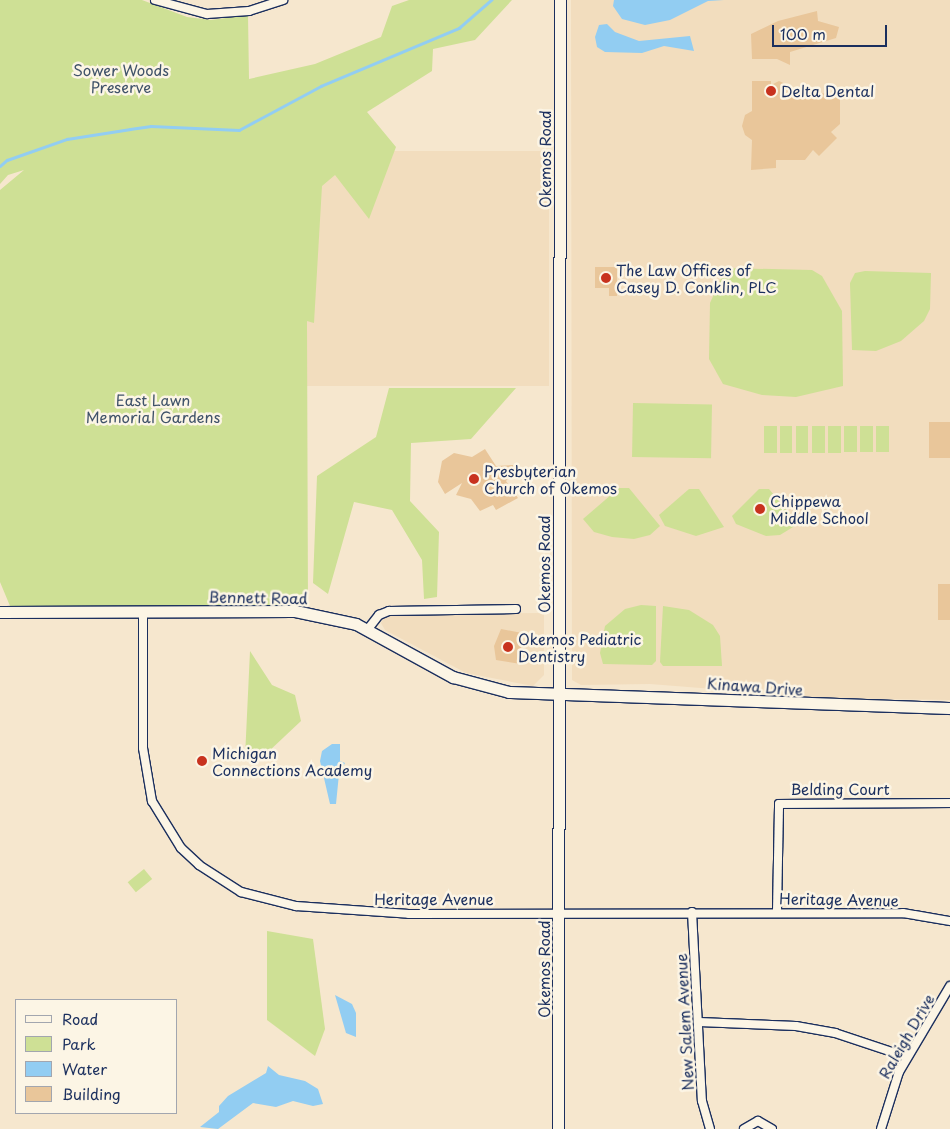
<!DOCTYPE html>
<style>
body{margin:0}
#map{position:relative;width:950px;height:1129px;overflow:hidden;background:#f6e7ce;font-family:"Playpen Sans",sans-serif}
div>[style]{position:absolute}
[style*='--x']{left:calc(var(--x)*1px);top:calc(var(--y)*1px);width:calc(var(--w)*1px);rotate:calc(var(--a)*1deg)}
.built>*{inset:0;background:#f2ddbe;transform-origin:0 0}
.green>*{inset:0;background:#cee095;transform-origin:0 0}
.water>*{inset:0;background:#92cdf2}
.stream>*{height:2.5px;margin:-1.25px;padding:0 1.25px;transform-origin:1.25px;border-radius:1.25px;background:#92cdf2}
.building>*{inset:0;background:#e9c69a;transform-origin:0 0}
.roads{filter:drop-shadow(1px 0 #1b2f5e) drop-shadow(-1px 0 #1b2f5e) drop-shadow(0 1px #1b2f5e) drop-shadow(0 -1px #1b2f5e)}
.street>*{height:8px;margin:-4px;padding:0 4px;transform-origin:4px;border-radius:4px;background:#fcf5e5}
.secondary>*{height:11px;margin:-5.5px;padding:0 5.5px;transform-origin:5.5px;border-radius:5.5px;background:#fcf5e5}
.dots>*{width:14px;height:14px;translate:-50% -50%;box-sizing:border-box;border:2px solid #fcf5e5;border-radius:50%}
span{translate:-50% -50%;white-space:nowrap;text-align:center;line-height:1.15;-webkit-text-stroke:5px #fcf5e5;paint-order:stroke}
.park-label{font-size:15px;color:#3f5269}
.poi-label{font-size:15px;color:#1b2f5e}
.left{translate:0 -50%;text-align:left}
.street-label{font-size:15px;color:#1b2f5e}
.legend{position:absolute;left:15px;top:999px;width:162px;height:115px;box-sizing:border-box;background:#fcf5e5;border:1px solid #a2a6af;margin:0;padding:6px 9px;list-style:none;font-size:15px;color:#1b2f5e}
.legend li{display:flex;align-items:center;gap:10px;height:25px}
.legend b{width:25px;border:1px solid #a2a6af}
.scale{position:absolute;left:772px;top:25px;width:115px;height:22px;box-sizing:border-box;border:2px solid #1b2f5e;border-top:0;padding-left:6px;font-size:15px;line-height:18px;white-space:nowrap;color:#1b2f5e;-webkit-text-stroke:4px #fcf5e5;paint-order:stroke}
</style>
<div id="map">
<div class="built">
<div style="clip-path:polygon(571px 0,950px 0,950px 700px,825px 698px,650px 684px,581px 685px,572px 680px)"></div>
<div style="left:549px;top:151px;width:235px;height:243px;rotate:90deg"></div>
<div style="clip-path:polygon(544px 613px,544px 675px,533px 686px,466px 673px,385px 630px,381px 623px,385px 616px,404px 614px)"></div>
</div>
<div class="green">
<div style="clip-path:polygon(0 0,142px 0,187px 17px,211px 20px,248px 15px,249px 79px,315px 64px,381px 37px,392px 6px,409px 0,512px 0,475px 40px,433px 49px,432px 71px,367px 112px,396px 147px,369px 219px,335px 175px,322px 186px,314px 323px,307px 321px,308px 606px,10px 606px,0 582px,0 190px,24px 170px,8px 175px,0 184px)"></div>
<div style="clip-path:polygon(726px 268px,812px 270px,822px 276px,842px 311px,843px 386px,796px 397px,762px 395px,723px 384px,709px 359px,710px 303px)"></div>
<div style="clip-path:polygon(865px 271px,931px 273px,930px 309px,924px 321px,901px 341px,876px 351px,852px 350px,850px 283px,855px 273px)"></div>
<div style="clip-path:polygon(389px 388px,516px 388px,471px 439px,411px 443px,410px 501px,439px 532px,437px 597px,424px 599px,422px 560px,392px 510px,354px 502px,328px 594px,313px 583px,317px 476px,376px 437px)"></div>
<div style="left:633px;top:403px;width:79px;height:54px;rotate:1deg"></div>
<div style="left:764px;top:426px;width:13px;height:27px"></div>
<div style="left:780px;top:426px;width:12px;height:27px"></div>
<div style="left:796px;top:426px;width:12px;height:27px"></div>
<div style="left:812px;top:426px;width:13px;height:27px"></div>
<div style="left:828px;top:426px;width:13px;height:27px"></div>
<div style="left:844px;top:426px;width:13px;height:26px"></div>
<div style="left:860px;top:426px;width:13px;height:26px"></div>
<div style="left:876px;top:426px;width:13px;height:26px"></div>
<div style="clip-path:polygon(619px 488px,629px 488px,660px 526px,650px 535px,634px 539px,612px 537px,594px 532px,583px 519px)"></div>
<div style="clip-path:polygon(689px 489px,699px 489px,724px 527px,696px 536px,665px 526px,659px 515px)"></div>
<div style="clip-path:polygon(759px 489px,769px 489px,798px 524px,780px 535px,766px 536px,736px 524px,732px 516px)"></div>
<div style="clip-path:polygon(641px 605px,656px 606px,656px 661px,652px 665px,603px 664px,600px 653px,605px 626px,625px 609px)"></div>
<div style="clip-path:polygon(663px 606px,689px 610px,713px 625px,720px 636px,722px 666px,663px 666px,660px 662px)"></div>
<div style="clip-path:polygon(250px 651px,272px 685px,295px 695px,301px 721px,267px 753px,245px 757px)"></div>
<div style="left:144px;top:869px;width:13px;height:21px;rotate:51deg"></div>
<div style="clip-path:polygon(267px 931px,313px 939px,325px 1029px,315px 1056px,267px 1020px)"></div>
</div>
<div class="water">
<div style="clip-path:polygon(614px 0,724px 0,708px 1px,670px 20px,645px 25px,622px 19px,613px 6px)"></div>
<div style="clip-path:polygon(607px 24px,615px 32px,639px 41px,690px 36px,694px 51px,664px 46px,642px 53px,605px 52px,597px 47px,595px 37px,599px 25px)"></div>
<div style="clip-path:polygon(332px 744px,340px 744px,340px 761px,345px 763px,339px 774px,336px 804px,330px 804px,320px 761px,322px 751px)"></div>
<div style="clip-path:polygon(335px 995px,352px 1004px,356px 1013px,356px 1037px,346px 1033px)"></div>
<div style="clip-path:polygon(268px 1066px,279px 1075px,305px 1081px,318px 1089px,323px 1104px,313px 1106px,293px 1101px,276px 1107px,253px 1103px,218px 1129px,200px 1127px,219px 1112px,219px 1106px,228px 1096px,266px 1073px)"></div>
</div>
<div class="stream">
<div style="--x:0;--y:166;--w:9;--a:-41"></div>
<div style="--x:7;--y:160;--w:64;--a:-19.3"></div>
<div style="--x:67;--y:139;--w:64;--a:-9"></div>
<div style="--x:130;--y:129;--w:21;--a:-8"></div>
<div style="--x:151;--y:126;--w:88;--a:2.6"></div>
<div style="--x:239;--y:130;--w:93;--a:-28.2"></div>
<div style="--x:321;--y:86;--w:150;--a:-22.8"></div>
<div style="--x:459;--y:28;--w:43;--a:-41.2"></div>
</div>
<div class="building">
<div style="clip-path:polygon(817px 11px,818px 21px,839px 27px,836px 38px,790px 52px,790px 65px,777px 59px,752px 59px,751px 34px,778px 21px)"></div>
<div style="clip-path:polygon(752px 81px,771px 81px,771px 85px,779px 81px,790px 86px,790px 92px,840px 94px,840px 124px,831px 132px,837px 138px,819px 156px,813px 150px,805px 160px,776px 160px,776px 168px,751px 170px,752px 140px,745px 135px,742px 126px,745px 115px,752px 111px)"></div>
<div style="clip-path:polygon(595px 267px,617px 267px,617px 296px,609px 296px,609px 288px,595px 288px)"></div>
<div style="left:950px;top:422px;width:36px;height:21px;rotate:90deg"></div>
<div style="clip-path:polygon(485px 449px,496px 466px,513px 465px,514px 471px,506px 481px,518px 498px,496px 510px,493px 505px,480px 511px,471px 499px,456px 495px,462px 483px,445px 494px,438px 482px,442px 461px,454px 453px,472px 457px)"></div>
<div style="left:938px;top:584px;width:12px;height:36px"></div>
<div style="clip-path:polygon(501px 629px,522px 633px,519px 641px,522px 646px,518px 652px,521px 664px,496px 660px,494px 646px)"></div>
</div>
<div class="roads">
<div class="street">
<div style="--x:155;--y:0;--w:54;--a:15.1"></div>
<div style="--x:207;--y:14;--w:42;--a:-4.1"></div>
<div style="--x:249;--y:11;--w:36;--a:-18"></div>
<div style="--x:143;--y:611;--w:137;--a:90"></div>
<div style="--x:143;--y:748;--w:54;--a:80.4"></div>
<div style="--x:152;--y:801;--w:55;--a:58.3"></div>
<div style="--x:181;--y:848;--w:25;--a:43"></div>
<div style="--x:199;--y:865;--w:50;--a:32.7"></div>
<div style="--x:241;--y:892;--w:57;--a:14.3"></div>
<div style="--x:296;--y:906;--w:113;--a:4"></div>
<div style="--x:409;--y:914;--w:494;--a:-0.1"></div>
<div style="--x:903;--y:913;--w:48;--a:9.7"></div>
<div style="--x:368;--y:629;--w:18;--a:-52"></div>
<div style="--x:379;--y:615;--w:11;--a:-22"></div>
<div style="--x:389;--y:611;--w:127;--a:-0.9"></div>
<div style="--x:777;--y:911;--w:107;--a:-88.9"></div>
<div style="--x:779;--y:804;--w:171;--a:-0.3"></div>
<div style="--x:692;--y:912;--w:189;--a:87"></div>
<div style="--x:702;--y:1101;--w:29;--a:74"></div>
<div style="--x:699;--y:1022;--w:97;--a:2.4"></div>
<div style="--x:796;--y:1026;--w:40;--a:10"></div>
<div style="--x:835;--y:1033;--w:76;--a:18.4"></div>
<div style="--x:744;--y:1129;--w:16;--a:-30"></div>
<div style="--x:758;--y:1121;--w:16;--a:30"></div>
<div style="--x:881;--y:1129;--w:60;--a:-72.5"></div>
<div style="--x:899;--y:1072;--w:100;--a:-59.3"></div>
</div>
<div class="secondary">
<div style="--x:0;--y:612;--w:295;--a:-0.2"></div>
<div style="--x:295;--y:611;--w:62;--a:12"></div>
<div style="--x:356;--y:624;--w:111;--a:28.7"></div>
<div style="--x:453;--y:677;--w:58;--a:15"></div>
<div style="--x:509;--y:692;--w:441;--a:2.1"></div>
<div style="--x:558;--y:1129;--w:1129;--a:-89.9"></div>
</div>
</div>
<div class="dots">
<div style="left:771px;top:91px;background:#c8321e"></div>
<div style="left:606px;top:278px;background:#c8321e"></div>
<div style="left:474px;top:479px;background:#c8321e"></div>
<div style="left:760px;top:509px;background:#c8321e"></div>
<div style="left:508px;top:647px;background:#c8321e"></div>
<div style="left:202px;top:761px;background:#c8321e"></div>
</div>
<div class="park-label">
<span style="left:121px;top:78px">Sower Woods<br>Preserve</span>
<span style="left:153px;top:408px">East Lawn<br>Memorial Gardens</span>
</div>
<div class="poi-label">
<span class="left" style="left:781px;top:91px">Delta Dental</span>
<span class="left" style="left:616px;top:278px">The Law Offices of<br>Casey D. Conklin, PLC</span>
<span class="left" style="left:484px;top:479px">Presbyterian<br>Church of Okemos</span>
<span class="left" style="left:770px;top:509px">Chippewa<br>Middle School</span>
<span class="left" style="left:518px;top:647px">Okemos Pediatric<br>Dentistry</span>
<span class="left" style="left:212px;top:761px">Michigan<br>Connections Academy</span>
</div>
<div class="street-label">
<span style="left:545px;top:159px;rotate:-90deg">Okemos Road</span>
<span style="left:544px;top:564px;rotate:-90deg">Okemos Road</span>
<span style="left:258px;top:597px;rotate:1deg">Bennett Road</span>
<span style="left:755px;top:686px;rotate:4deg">Kinawa Drive</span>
<span style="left:840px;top:789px">Belding Court</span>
<span style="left:434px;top:899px">Heritage Avenue</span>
<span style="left:839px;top:899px;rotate:1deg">Heritage Avenue</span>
<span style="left:544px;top:969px;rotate:-90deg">Okemos Road</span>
<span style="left:684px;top:1022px;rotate:-93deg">New Salem Avenue</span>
<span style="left:906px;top:1036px;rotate:-60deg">Raleigh Drive</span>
</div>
<ul class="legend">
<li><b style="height:6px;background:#fcf5e5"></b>Road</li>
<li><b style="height:14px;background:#cee095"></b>Park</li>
<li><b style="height:14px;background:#92cdf2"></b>Water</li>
<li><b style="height:14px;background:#e9c69a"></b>Building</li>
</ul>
<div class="scale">100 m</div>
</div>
